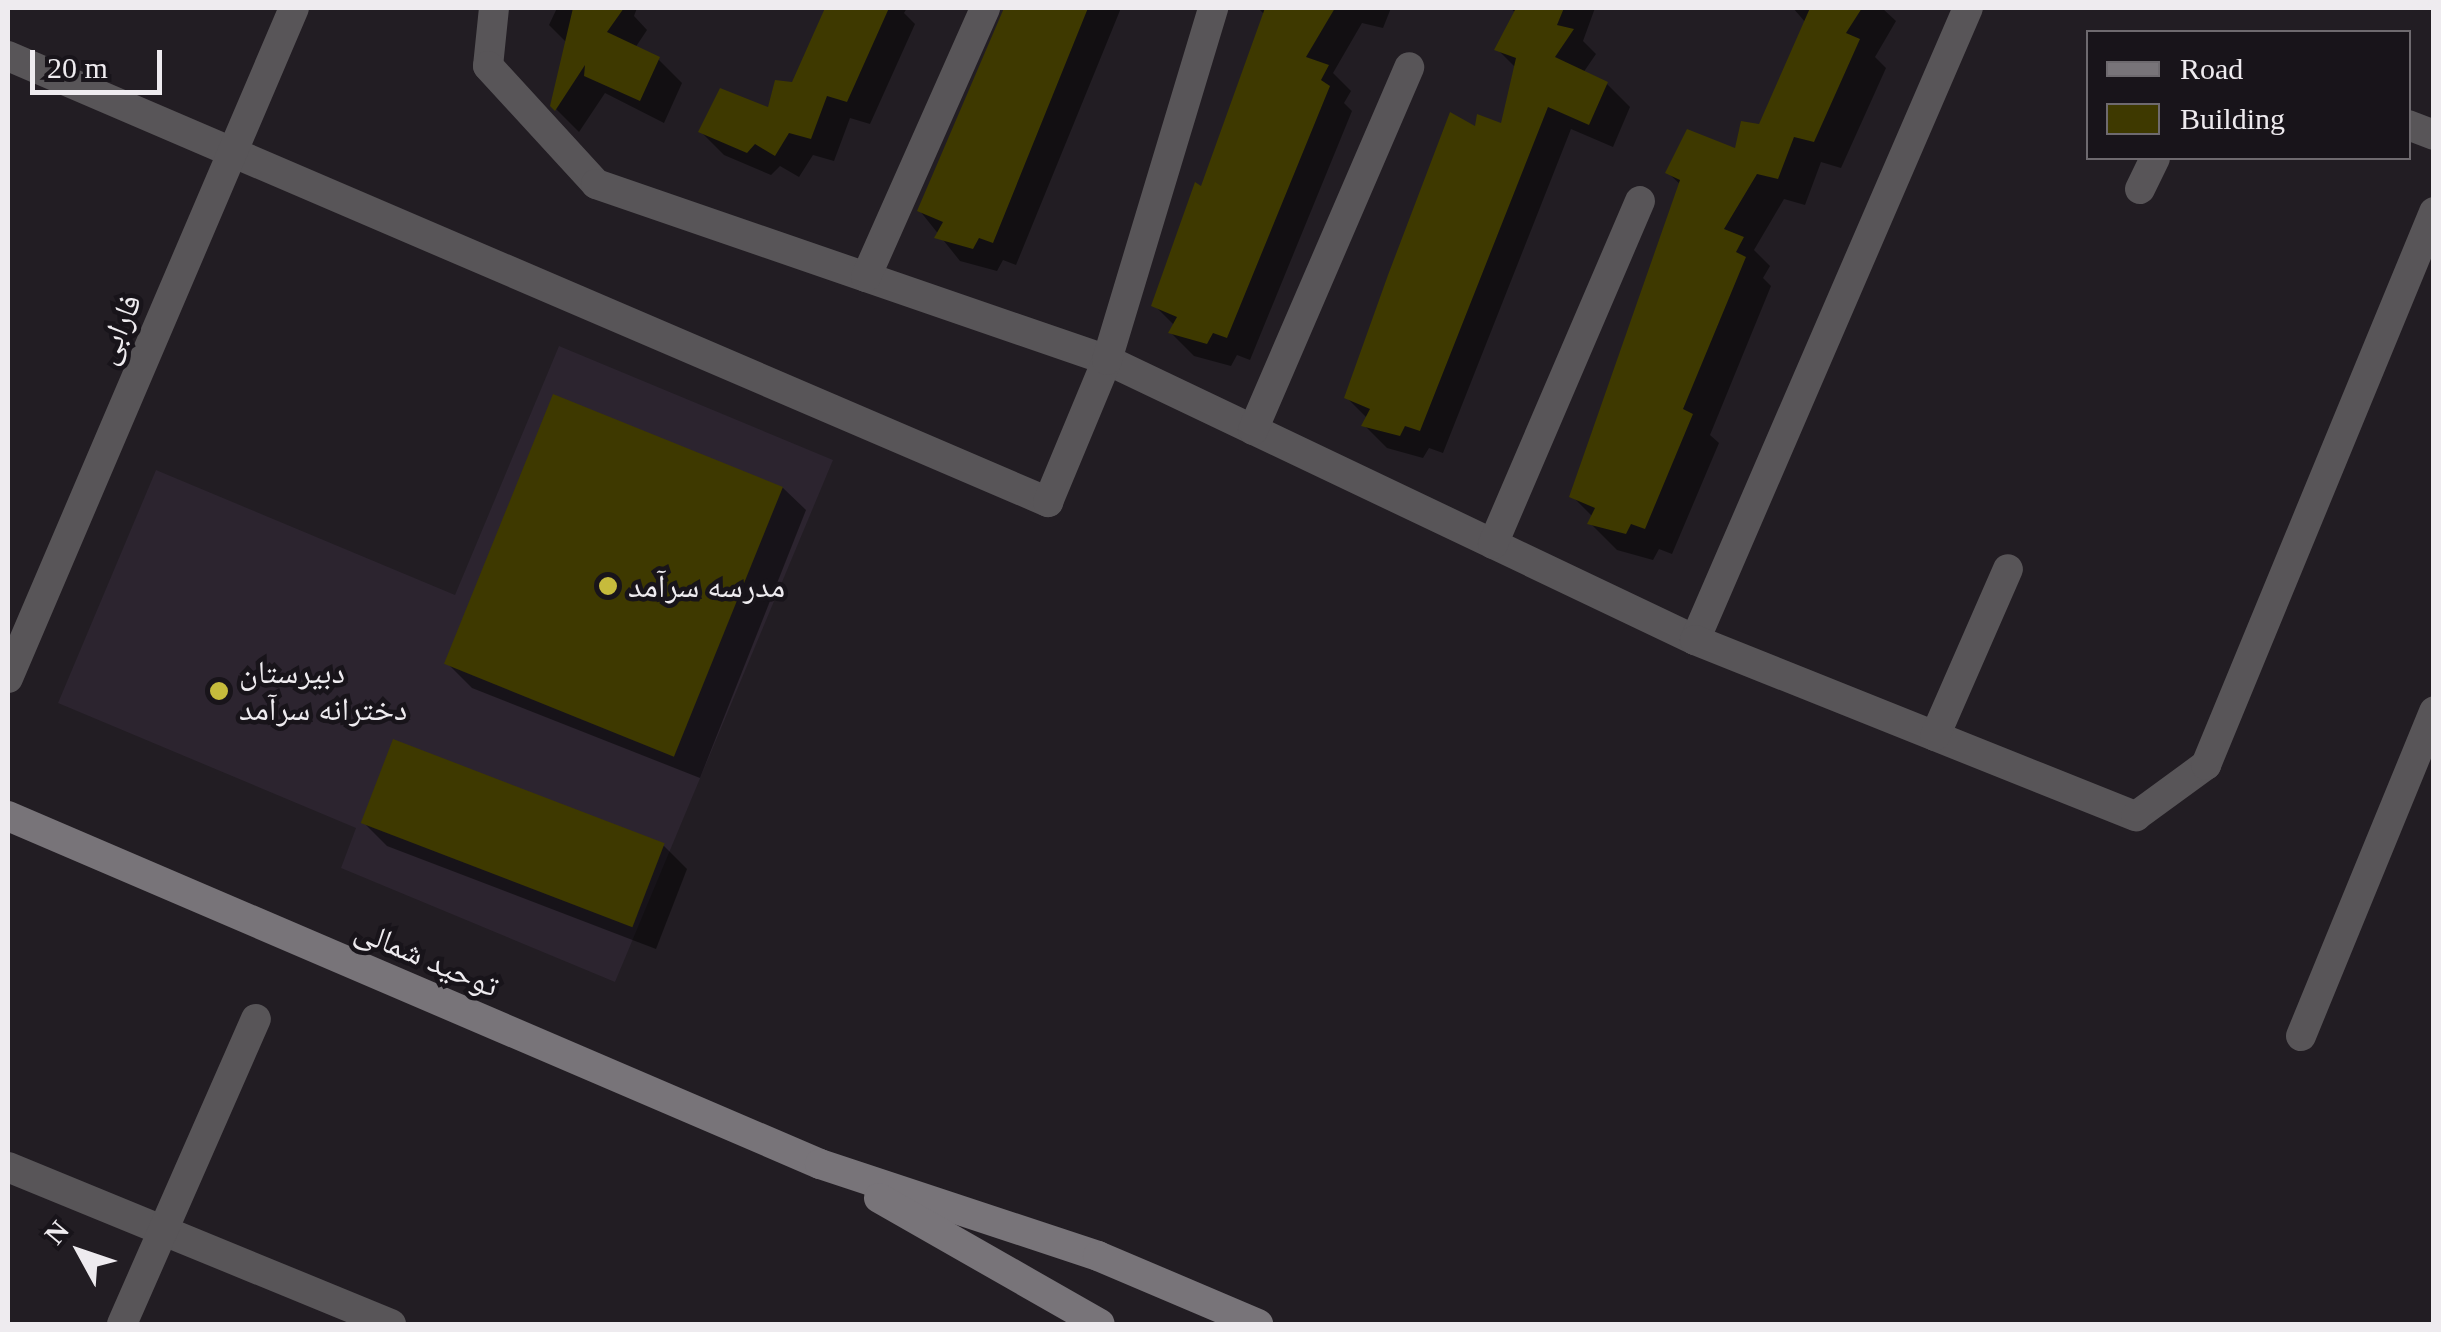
<!DOCTYPE html>
<meta charset="utf-8">
<style>
body{margin:0}
#map{position:relative;width:2441px;height:1332px;overflow:hidden;background:#221d23;font-family:"Times New Roman","Noto Naskh Arabic",serif}
div>[style]{position:absolute}
[style*='--x']{left:calc(var(--x)*1px);top:calc(var(--y)*1px);width:calc(var(--w)*1px);rotate:calc(var(--a)*1deg)}
.built>*{inset:0;background:#2c242f}
.shadow>*{inset:0;background:#0007}
.building>*{inset:0;background:#3e3900;transform-origin:0 0}
.street>*{height:30px;margin:-15px;padding:0 15px;transform-origin:15px;border-radius:15px;background:#585558}
.secondary>*{height:30px;margin:-15px;padding:0 15px;transform-origin:15px;border-radius:15px;background:#787479}
.dots>*{width:28px;height:28px;translate:-50% -50%;box-sizing:border-box;border:5px solid #18141a;border-radius:50%}
span{translate:-50% -50%;white-space:nowrap;text-align:center;line-height:1.15;-webkit-text-stroke:9px #18141a;paint-order:stroke}
.street-label{font-size:32px;color:#eeebef}
.poi-label{font-size:32px;color:#eeebef}
.left{translate:0 -50%;text-align:left}
.frame{position:absolute;inset:0;border:10px solid #eeebef;pointer-events:none}
.legend{position:absolute;left:2086px;top:30px;width:325px;height:130px;box-sizing:border-box;background:#18141a;border:2px solid #6e6a6f;margin:0;padding:12px 18px;list-style:none;font-size:30px;color:#eeebef}
.legend li{display:flex;align-items:center;gap:20px;height:50px}
.legend b{width:50px;border:2px solid #6e6a6f}
.north{position:absolute;left:30px;top:1202px;width:100px;height:100px;-webkit-text-stroke:8px #18141a;paint-order:stroke;rotate:310deg;font-size:28px;font-weight:700;line-height:40px;text-align:center;color:#eeebef}
.north::after{content:'';display:block;margin:auto;width:35px;height:45px;background:#eeebef;clip-path:polygon(50% 0,100% 100%,50% 72%,0 100%)}
.scale{position:absolute;left:30px;top:50px;width:132px;height:45px;box-sizing:border-box;border:5px solid #eeebef;border-top:0;padding-left:12px;font-size:30px;line-height:35px;white-space:nowrap;color:#eeebef;-webkit-text-stroke:8px #18141a;paint-order:stroke}
</style>
<div id="map">
<div class="built">
<div style="clip-path:polygon(559px 346px,833px 460px,615px 982px,341px 868px,356px 828px,58px 703px,156px 470px,455px 595px)"></div>
</div>
<div class="shadow">
<div style="clip-path:polygon(557px 8px,637px 8px,634px 16px,647px 30px,635px 48px,658px 59px,682px 83px,664px 123px,605px 93px,579px 132px,552px 105px,567px 43px,549px 25px)"></div>
<div style="clip-path:polygon(827px 8px,907px 8px,904px 13px,915px 24px,870px 124px,850px 118px,834px 161px,813px 155px,799px 177px,780px 166px,771px 175px,724px 155px,701px 132px,769px 110px,794px 85px)"></div>
<div style="clip-path:polygon(1004px 8px,1121px 8px,1016px 265px,1003px 260px,997px 271px,960px 261px,920px 211px,1005px 16px)"></div>
<div style="clip-path:polygon(1258px 8px,1391px 8px,1383px 28px,1362px 23px,1333px 73px,1351px 91px,1344px 103px,1352px 111px,1250px 360px,1237px 355px,1231px 366px,1194px 356px,1171px 333px,1175px 326px,1154px 305px,1202px 189px,1265px 15px)"></div>
<div style="clip-path:polygon(1510px 8px,1595px 8px,1583px 41px,1596px 54px,1583px 73px,1607px 84px,1630px 107px,1613px 147px,1571px 129px,1443px 453px,1429px 448px,1423px 458px,1387px 448px,1364px 425px,1368px 419px,1347px 398px,1477px 130px,1503px 126px,1516px 68px,1497px 49px,1516px 13px)"></div>
<div style="clip-path:polygon(1793px 8px,1882px 8px,1896px 21px,1875px 57px,1886px 68px,1841px 168px,1821px 162px,1805px 205px,1784px 199px,1754px 250px,1770px 266px,1763px 278px,1771px 286px,1710px 435px,1719px 443px,1672px 554px,1659px 549px,1653px 560px,1617px 550px,1590px 523px,1593px 517px,1572px 496px,1681px 185px,1668px 173px,1737px 151px,1761px 126px,1806px 23px)"></div>
<div style="clip-path:polygon(782px 487px,806px 510px,700px 778px,472px 688px,449px 665px)"></div>
<div style="clip-path:polygon(363px 822px,664px 846px,687px 869px,656px 949px,387px 846px)"></div>
</div>
<div class="building">
<div style="clip-path:polygon(573px 8px,624px 8px,607px 32px,660px 57px,640px 101px,584px 76px,585px 65px,555px 111px,550px 106px)"></div>
<div style="clip-path:polygon(825px 8px,889px 8px,847px 102px,827px 96px,811px 139px,789px 133px,775px 156px,755px 144px,747px 153px,698px 132px,720px 88px,768px 107px,775px 80px,792px 82px)"></div>
<div style="clip-path:polygon(1004px 8px,1088px 8px,993px 243px,979px 238px,973px 249px,934px 238px,943px 222px,917px 211px)"></div>
<div style="clip-path:polygon(1265px 8px,1335px 8px,1306px 57px,1329px 65px,1321px 80px,1330px 86px,1227px 338px,1213px 333px,1207px 344px,1168px 333px,1177px 317px,1151px 306px,1195px 182px,1201px 186px)"></div>
<div style="clip-path:polygon(1516px 8px,1564px 8px,1557px 25px,1574px 29px,1555px 57px,1608px 82px,1589px 125px,1548px 107px,1420px 431px,1405px 426px,1400px 436px,1361px 426px,1370px 409px,1344px 398px,1388px 275px,1450px 112px,1475px 126px,1477px 114px,1501px 123px,1516px 58px,1494px 50px)"></div>
<div style="clip-path:polygon(1810px 8px,1862px 8px,1846px 33px,1860px 39px,1814px 142px,1794px 137px,1778px 179px,1757px 174px,1724px 229px,1744px 237px,1736px 252px,1746px 257px,1683px 409px,1693px 414px,1645px 529px,1631px 524px,1626px 534px,1587px 524px,1595px 508px,1569px 497px,1680px 180px,1665px 173px,1687px 129px,1735px 148px,1741px 121px,1759px 124px)"></div>
<div style="left:553px;top:394px;width:248px;height:291px;rotate:22deg"></div>
<div style="left:393px;top:739px;width:291px;height:90px;rotate:21deg"></div>
</div>
<div class="street">
<div style="--x:494;--y:8;--w:58;--a:95.9"></div>
<div style="--x:488;--y:66;--w:160;--a:47.5"></div>
<div style="--x:596;--y:184;--w:540;--a:19"></div>
<div style="--x:1107;--y:360;--w:651;--a:25.46"></div>
<div style="--x:1695;--y:640;--w:688;--a:-66.64"></div>
<div style="--x:8;--y:56;--w:1132;--a:23.21"></div>
<div style="--x:1048;--y:502;--w:154;--a:-67.4"></div>
<div style="--x:1107;--y:360;--w:368;--a:-73.2"></div>
<div style="--x:2408;--y:125;--w:28;--a:21"></div>
<div style="--x:2140;--y:189;--w:34;--a:-64"></div>
<div style="--x:866;--y:277;--w:294;--a:-66.1"></div>
<div style="--x:1253;--y:430;--w:395;--a:-66.7"></div>
<div style="--x:1493;--y:544;--w:373;--a:-66.8"></div>
<div style="--x:1695;--y:640;--w:475;--a:21.8"></div>
<div style="--x:2136;--y:816;--w:87;--a:-36.1"></div>
<div style="--x:2206;--y:765;--w:598;--a:-67.59"></div>
<div style="--x:8;--y:678;--w:728;--a:-66.88"></div>
<div style="--x:1935;--y:736;--w:182;--a:-66.4"></div>
<div style="--x:2301;--y:1036;--w:351;--a:-67.7"></div>
<div style="--x:8;--y:1167;--w:414;--a:22.3"></div>
<div style="--x:122;--y:1324;--w:333;--a:-66.3"></div>
</div>
<div class="secondary">
<div style="--x:8;--y:816;--w:883;--a:23.2"></div>
<div style="--x:820;--y:1164;--w:293;--a:18.3"></div>
<div style="--x:1098;--y:1256;--w:174;--a:23"></div>
<div style="--x:879;--y:1198;--w:254;--a:29.7"></div>
</div>
<div class="dots">
<div style="left:608px;top:586px;background:#c6bb3c"></div>
<div style="left:219px;top:691px;background:#c6bb3c"></div>
</div>
<div class="street-label">
<span style="left:118px;top:329px;rotate:-67deg">فارابی</span>
<span style="left:427px;top:958px;rotate:23deg">توحید شمالی</span>
</div>
<div class="poi-label">
<span class="left" style="left:628px;top:586px">مدرسه سرآمد</span>
<span class="left" style="left:239px;top:691px">دبیرستان<br>دخترانه سرآمد</span>
</div>
<div class="frame"></div>
<ul class="legend">
<li><b style="height:12px;background:#787479"></b>Road</li>
<li><b style="height:28px;background:#3e3900"></b>Building</li>
</ul>
<div class="north">N</div>
<div class="scale">20 m</div>
</div>
